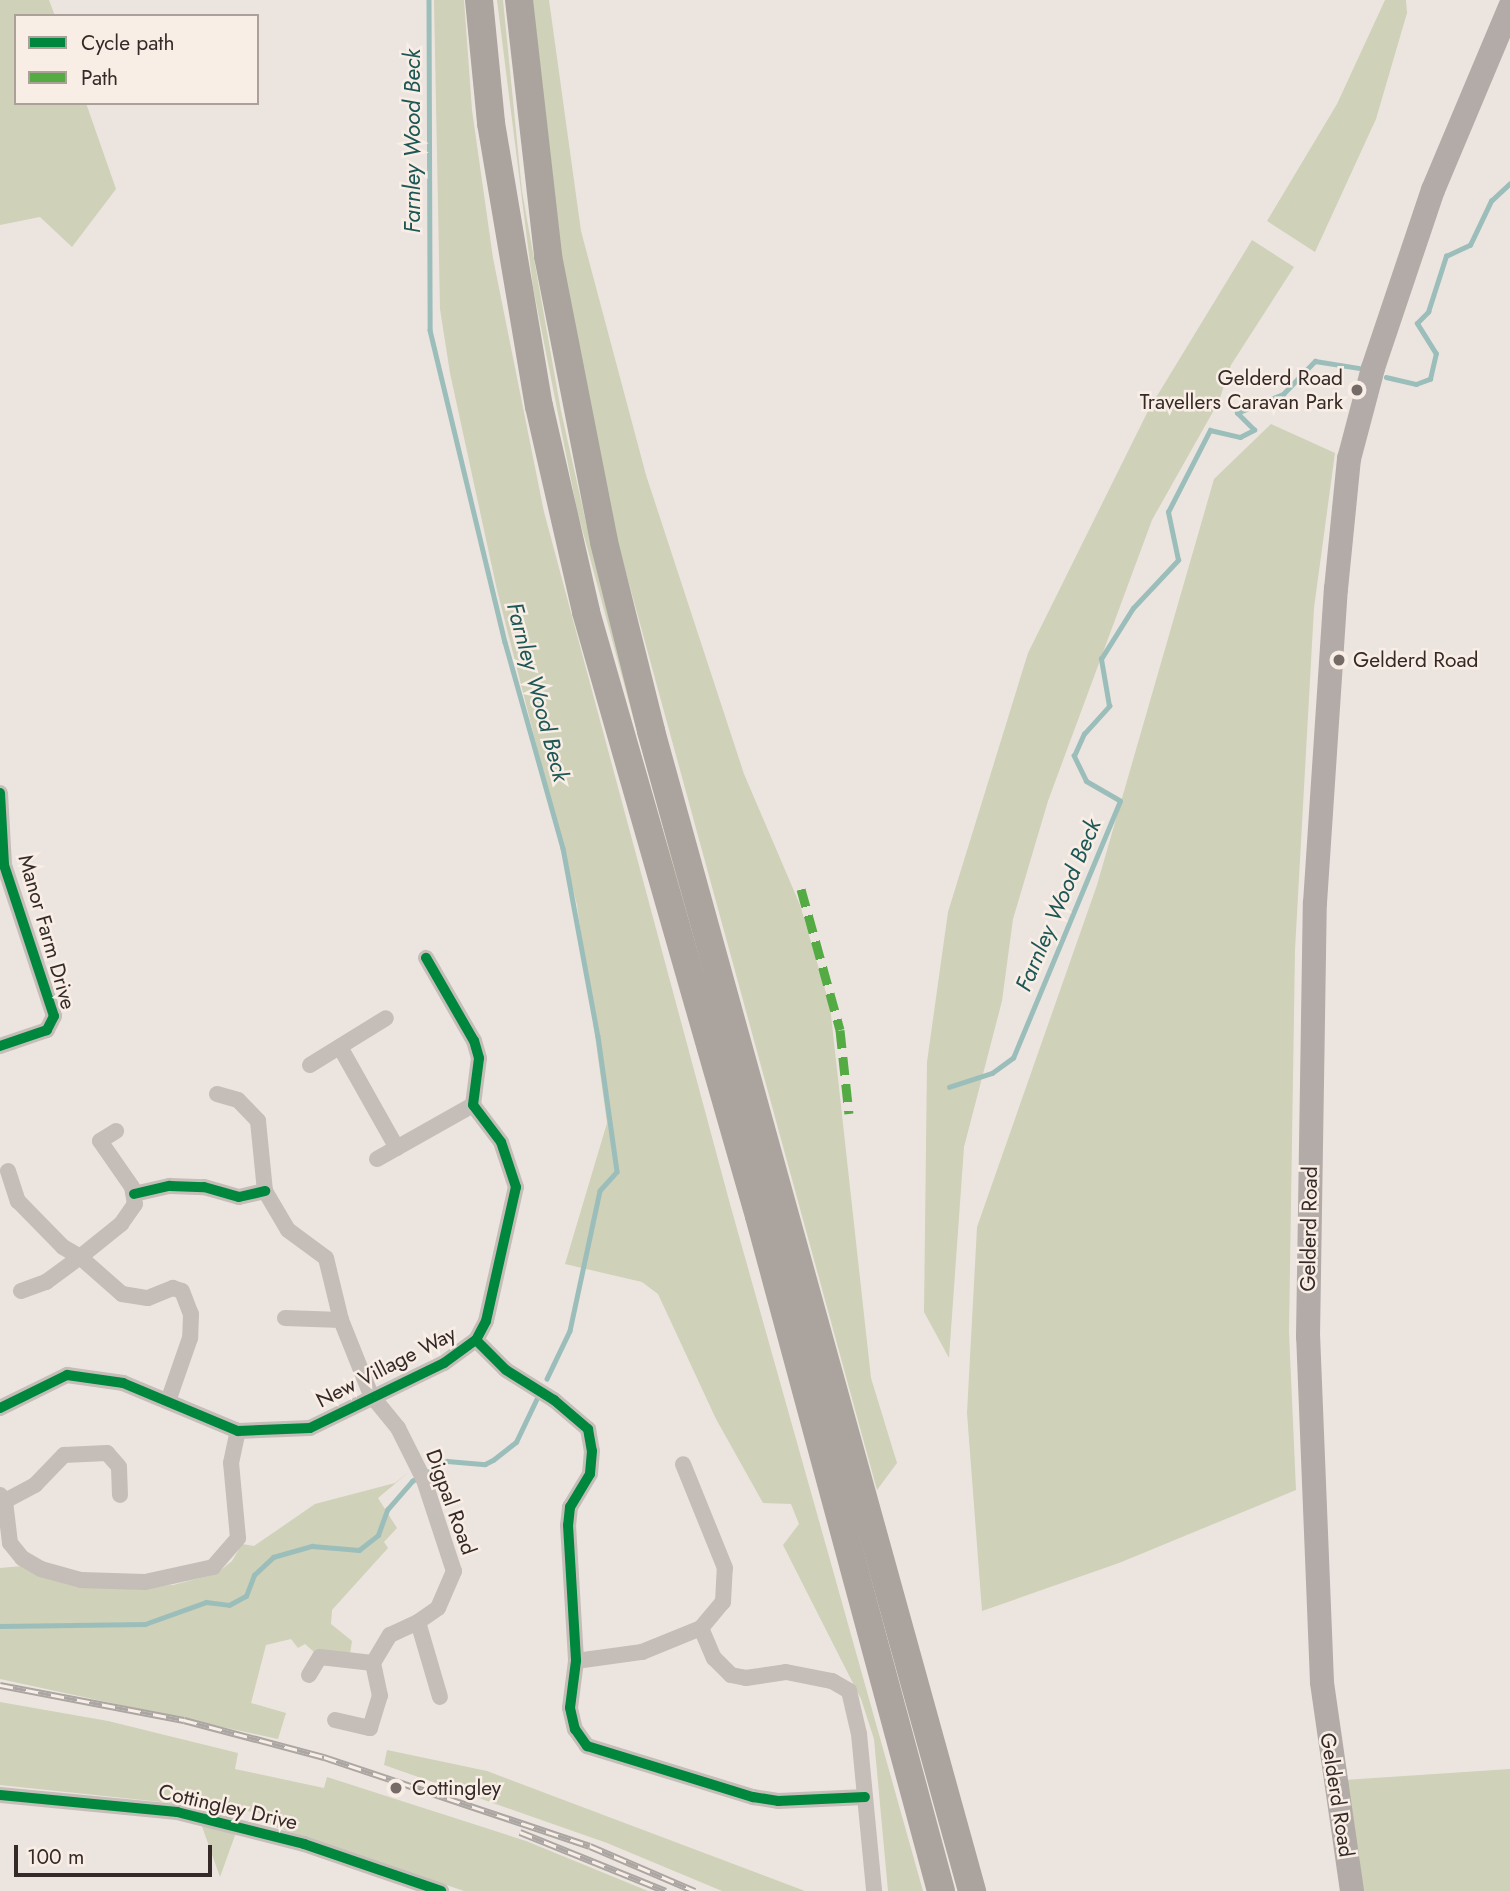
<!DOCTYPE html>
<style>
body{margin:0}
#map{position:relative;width:1510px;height:1891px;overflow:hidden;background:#ece5df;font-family:Jost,sans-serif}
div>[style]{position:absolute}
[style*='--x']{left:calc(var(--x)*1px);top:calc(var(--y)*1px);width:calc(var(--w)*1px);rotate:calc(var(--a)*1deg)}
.green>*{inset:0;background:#cfd1b9}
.stream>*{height:4.5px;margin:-2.25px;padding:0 2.25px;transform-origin:2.25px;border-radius:2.25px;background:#9cbebb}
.minor>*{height:16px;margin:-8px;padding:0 8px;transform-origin:8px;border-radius:8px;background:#c5bdb8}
.primary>*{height:24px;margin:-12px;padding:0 12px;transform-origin:12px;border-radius:12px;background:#b3aba8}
.motorway>*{height:28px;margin:-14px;padding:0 14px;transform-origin:14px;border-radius:14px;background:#aba49e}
.rail>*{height:7px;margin-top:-3.5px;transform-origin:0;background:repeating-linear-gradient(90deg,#f9eee6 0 13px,#aca6a3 0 26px);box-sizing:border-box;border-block:2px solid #aca6a3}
.quiet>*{height:9px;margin-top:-4.5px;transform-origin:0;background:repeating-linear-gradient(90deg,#54ab44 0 18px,transparent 0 27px)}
.cycleway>*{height:10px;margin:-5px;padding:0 5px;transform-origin:5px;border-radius:5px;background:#00873e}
.dots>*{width:19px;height:19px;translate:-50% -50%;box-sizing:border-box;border:4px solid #f9eee6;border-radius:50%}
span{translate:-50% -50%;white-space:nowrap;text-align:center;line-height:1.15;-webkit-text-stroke:5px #f9eee6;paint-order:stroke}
.poi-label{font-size:21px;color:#352a27}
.right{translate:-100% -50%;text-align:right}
.left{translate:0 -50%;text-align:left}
.street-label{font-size:21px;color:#352a27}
.water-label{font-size:23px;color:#1c5755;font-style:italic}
.legend{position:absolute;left:14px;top:14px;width:245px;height:91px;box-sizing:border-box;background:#f9eee6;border:2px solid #aba09a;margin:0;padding:9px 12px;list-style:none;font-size:21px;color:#352a27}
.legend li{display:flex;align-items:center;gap:14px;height:35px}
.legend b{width:35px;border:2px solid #aba09a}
.scale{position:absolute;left:14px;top:1845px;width:198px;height:32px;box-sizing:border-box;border:4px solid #352a27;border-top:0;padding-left:9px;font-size:21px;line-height:24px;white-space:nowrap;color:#352a27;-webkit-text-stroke:5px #f9eee6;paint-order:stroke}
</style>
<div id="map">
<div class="green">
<div style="clip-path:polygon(0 0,49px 0,55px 16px,16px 16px,16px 103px,86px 103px,116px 189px,72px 247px,40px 217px,0 225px)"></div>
<div style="clip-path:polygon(434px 0,464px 0,472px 110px,493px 258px,544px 512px,730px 1204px,923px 1891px,888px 1891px,874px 1739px,861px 1699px,783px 1545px,799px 1524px,791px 1504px,763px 1503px,716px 1419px,658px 1294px,642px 1282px,565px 1264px,607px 1123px,577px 905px,497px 590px,450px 373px,440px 309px)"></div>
<div style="clip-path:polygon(497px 0,503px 0,522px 191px,561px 411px,587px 527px,709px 998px,577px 510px,533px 287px)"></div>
<div style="clip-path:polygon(527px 0,549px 0,581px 231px,646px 475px,744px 774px,800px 905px,830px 1006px,871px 1378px,897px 1463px,877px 1490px,613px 525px,565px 296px)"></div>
<div style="clip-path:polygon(1385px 0,1406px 0,1407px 13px,1376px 119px,1315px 252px,1267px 221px,1337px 104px)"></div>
<div style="clip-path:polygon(1252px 240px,1294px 267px,1231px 365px,1219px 401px,1152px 520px,1048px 801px,1013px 919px,1002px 1001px,964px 1147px,949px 1358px,924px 1312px,927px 1062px,948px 912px,1028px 653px,1149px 409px)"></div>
<div style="clip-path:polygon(1271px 424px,1335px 453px,1314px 608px,1295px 950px,1289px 1332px,1296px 1490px,1119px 1563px,982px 1611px,967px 1413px,977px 1227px,1097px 885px,1214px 479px)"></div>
<div style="clip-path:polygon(409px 1472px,378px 1498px,397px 1528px,384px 1542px,388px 1548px,332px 1610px,331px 1624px,352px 1641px,350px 1654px,314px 1652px,305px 1644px,298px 1648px,291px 1639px,266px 1645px,251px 1703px,286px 1713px,278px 1739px,0 1679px,0 1568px,22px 1566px,39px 1576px,87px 1588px,173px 1585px,216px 1574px,232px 1561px,242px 1544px,254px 1546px,315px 1504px,395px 1483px)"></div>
<div style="clip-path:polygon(0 1702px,108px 1721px,238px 1753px,235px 1769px,324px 1788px,327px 1777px,526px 1841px,648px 1891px,464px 1891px,269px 1825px,263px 1814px,186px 1799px,180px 1804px,0 1785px)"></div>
<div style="clip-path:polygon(387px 1750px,487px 1771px,805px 1891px,722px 1891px,607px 1843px,384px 1765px)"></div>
<div style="clip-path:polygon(1510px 1769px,1510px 1891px,1363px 1891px,1344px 1780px)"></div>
<div style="clip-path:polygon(199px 1818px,238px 1827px,220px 1877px)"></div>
</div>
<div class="stream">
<div style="--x:429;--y:0;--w:330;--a:89.8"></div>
<div style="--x:430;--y:330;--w:321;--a:76.5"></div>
<div style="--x:505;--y:642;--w:214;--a:74.3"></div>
<div style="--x:563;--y:848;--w:191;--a:79.5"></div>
<div style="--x:598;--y:1036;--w:137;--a:82"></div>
<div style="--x:617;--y:1172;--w:25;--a:132"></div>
<div style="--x:600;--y:1191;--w:143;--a:102.1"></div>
<div style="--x:570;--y:1331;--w:53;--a:115.6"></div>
<div style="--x:1386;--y:377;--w:31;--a:13"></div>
<div style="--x:1416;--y:384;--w:15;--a:-20"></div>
<div style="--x:1430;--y:379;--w:26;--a:-77"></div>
<div style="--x:1436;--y:354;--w:36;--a:-122"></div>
<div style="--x:1417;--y:323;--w:16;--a:-45"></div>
<div style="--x:1428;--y:312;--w:59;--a:-72.2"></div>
<div style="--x:1446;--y:256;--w:26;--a:-25"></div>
<div style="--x:1470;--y:245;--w:49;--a:-64.5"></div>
<div style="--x:1491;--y:201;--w:26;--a:-43"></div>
<div style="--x:949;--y:1087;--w:45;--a:-18"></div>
<div style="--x:992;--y:1073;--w:26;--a:-36"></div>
<div style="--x:1013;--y:1058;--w:278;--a:-67.4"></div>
<div style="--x:1120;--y:801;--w:39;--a:-150"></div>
<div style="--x:1086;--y:781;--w:28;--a:-116"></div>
<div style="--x:1074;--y:756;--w:24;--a:-66"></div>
<div style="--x:1084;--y:734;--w:38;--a:-48"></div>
<div style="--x:1109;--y:706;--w:48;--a:-99.7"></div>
<div style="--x:1101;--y:659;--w:60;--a:-57.9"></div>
<div style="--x:1133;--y:608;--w:66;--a:-46.8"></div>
<div style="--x:1178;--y:560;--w:49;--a:-101.8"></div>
<div style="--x:1168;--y:512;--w:92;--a:-62.9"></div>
<div style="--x:1210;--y:430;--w:31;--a:13"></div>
<div style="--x:1240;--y:437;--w:16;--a:-27"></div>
<div style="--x:1254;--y:430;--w:24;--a:-135"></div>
<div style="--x:1237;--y:413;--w:50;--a:-22.4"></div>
<div style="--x:1283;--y:394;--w:46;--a:-45.9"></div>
<div style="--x:1315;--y:361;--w:45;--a:9"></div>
<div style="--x:0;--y:1626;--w:145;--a:-0.8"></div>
<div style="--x:145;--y:1624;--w:65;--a:-19.8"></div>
<div style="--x:206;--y:1602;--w:23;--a:7"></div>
<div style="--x:229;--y:1605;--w:19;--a:-28"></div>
<div style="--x:246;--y:1596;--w:22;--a:-69"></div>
<div style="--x:254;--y:1575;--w:26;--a:-43"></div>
<div style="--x:273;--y:1557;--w:41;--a:-15.8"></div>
<div style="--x:312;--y:1546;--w:47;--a:4.9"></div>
<div style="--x:359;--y:1550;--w:24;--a:-38"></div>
<div style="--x:378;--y:1535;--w:27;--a:-70"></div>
<div style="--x:387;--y:1510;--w:38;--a:-49"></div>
<div style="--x:412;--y:1481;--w:40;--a:-29.7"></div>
<div style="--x:447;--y:1461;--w:38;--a:5"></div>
<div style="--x:485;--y:1464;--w:9;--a:-27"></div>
<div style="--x:493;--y:1460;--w:29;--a:-38"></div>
<div style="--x:516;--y:1442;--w:47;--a:-64.5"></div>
</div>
<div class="minor">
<div style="--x:0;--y:793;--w:72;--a:86.8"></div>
<div style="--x:4;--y:865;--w:159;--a:71.7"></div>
<div style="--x:54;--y:1016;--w:16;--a:117"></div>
<div style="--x:47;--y:1030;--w:50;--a:161.2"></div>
<div style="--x:340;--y:1047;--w:116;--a:60.6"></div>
<div style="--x:310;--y:1065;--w:89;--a:-31.7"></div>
<div style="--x:217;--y:1094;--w:22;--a:16"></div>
<div style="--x:238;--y:1100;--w:29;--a:46"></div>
<div style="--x:258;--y:1121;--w:70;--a:84.3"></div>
<div style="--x:265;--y:1191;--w:45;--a:59.5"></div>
<div style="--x:288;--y:1230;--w:47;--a:36.4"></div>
<div style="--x:326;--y:1258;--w:64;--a:76.4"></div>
<div style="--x:341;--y:1320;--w:81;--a:68.2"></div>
<div style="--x:371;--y:1395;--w:43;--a:50.7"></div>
<div style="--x:398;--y:1428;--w:58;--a:63.4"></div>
<div style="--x:424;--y:1480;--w:96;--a:71.8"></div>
<div style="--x:454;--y:1571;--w:40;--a:113.4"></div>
<div style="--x:438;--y:1608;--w:24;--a:145"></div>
<div style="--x:418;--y:1622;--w:78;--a:73.7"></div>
<div style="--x:377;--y:1159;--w:110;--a:-29.4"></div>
<div style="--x:8;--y:1171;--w:32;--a:72"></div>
<div style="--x:18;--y:1201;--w:64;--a:45.6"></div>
<div style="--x:63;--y:1247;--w:20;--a:30"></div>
<div style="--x:80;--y:1257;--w:53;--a:-38.8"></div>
<div style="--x:121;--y:1224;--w:24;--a:-55"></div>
<div style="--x:135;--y:1204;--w:17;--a:-100"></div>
<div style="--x:132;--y:1187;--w:56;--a:-124.8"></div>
<div style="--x:100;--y:1141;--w:19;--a:-32"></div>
<div style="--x:134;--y:1194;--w:37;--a:-13"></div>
<div style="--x:170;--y:1186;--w:34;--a:2"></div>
<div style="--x:204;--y:1187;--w:36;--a:16"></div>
<div style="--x:239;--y:1197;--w:27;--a:-13"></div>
<div style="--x:21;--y:1291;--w:27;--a:-20"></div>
<div style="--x:46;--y:1282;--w:42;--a:-36.3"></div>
<div style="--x:80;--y:1257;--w:56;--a:41.4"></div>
<div style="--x:122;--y:1294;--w:26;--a:9"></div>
<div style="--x:148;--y:1298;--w:27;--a:-22"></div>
<div style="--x:173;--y:1288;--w:9;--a:18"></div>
<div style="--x:182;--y:1291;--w:25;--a:69"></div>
<div style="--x:191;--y:1314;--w:24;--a:92"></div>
<div style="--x:190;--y:1338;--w:67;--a:109.2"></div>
<div style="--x:285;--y:1318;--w:56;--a:2"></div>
<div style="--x:476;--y:1340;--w:42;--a:45"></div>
<div style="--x:506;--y:1370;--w:57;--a:32"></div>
<div style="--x:554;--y:1400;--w:45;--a:40.5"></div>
<div style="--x:588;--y:1429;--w:22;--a:80"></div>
<div style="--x:592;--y:1451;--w:23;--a:95"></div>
<div style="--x:590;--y:1474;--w:39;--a:121"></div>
<div style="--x:570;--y:1507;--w:18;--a:96"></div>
<div style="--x:568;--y:1525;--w:136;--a:86.6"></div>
<div style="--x:576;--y:1661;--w:47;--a:97.3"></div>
<div style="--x:570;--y:1708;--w:22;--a:77"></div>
<div style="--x:575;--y:1729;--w:21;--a:55"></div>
<div style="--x:587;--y:1746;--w:174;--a:17.1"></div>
<div style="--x:753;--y:1797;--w:25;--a:9"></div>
<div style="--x:778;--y:1801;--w:87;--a:-2.6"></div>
<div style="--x:0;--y:1408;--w:75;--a:-26.2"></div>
<div style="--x:67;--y:1375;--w:57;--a:8.1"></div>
<div style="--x:123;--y:1383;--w:125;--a:22.7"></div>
<div style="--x:238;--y:1431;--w:72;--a:-2.4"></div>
<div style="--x:310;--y:1428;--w:149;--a:-25.9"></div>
<div style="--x:444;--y:1363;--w:39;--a:-36"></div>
<div style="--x:476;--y:1340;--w:21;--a:-62"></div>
<div style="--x:486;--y:1321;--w:137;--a:-77.4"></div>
<div style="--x:516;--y:1187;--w:47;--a:-108.4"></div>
<div style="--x:501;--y:1142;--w:46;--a:-127.1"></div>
<div style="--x:473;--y:1105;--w:47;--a:-82.7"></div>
<div style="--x:479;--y:1058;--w:18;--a:-106"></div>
<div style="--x:474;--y:1041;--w:96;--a:-120"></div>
<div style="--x:0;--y:1495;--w:8;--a:50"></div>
<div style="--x:5;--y:1501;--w:42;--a:83.2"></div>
<div style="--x:10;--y:1543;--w:19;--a:51"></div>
<div style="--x:22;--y:1558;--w:22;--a:30"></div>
<div style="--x:41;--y:1569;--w:41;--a:15.4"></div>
<div style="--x:81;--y:1580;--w:64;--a:1.8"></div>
<div style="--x:145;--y:1582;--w:70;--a:-12.4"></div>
<div style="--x:213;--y:1567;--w:38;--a:-49"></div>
<div style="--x:238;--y:1538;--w:75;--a:-95.3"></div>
<div style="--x:231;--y:1463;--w:33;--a:-78"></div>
<div style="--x:5;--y:1501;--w:34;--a:-28"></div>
<div style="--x:35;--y:1485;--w:42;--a:-46"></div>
<div style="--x:64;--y:1455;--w:43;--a:-2.7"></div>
<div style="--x:107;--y:1453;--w:18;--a:49"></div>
<div style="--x:119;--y:1467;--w:28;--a:88"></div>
<div style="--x:701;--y:1628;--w:33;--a:67"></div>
<div style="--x:714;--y:1658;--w:24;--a:45"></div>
<div style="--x:731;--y:1675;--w:15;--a:11"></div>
<div style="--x:746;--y:1678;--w:40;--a:-8.5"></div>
<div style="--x:786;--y:1672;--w:47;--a:11.1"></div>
<div style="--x:832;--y:1681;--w:20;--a:30"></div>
<div style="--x:849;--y:1691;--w:44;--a:76.9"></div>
<div style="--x:859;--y:1734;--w:158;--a:84.5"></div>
<div style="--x:576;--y:1661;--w:67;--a:-7.8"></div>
<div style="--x:642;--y:1652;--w:64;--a:-22.1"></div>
<div style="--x:701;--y:1628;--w:34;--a:-50"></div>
<div style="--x:723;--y:1602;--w:34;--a:-87"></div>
<div style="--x:725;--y:1568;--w:112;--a:-112"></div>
<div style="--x:309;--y:1675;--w:21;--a:-59"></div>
<div style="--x:320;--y:1657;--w:53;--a:6.5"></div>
<div style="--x:335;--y:1720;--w:36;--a:13"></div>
<div style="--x:370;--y:1728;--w:34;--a:-73"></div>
<div style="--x:380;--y:1696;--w:34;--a:-102"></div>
<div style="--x:373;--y:1663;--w:33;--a:-59"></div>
<div style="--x:390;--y:1635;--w:31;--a:-25"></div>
<div style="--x:0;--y:1795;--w:178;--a:5.5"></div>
<div style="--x:177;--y:1812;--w:131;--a:14.1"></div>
<div style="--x:304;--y:1844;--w:145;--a:18.9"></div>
</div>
<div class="primary">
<div style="--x:1352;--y:1891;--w:211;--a:-98.2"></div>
<div style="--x:1322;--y:1682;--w:345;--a:-92.3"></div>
<div style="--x:1308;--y:1337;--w:434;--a:-89.1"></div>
<div style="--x:1315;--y:903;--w:315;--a:-86.2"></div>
<div style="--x:1336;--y:589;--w:131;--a:-84.3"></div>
<div style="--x:1349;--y:459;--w:94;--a:-75.2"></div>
<div style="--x:1373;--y:368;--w:188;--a:-71.4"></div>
<div style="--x:1433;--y:190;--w:199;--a:-67.2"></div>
</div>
<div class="motorway">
<div style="--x:479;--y:0;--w:124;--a:84.4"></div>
<div style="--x:491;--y:123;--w:287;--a:80.4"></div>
<div style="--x:539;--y:406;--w:211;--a:77.1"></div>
<div style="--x:586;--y:612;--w:628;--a:74.02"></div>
<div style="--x:759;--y:1216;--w:699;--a:74.91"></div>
<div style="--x:519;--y:0;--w:258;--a:83.5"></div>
<div style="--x:548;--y:256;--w:291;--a:78.9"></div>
<div style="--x:604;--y:542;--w:195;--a:76"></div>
<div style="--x:651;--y:731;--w:1204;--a:74.53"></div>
</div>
<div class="rail">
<div style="--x:0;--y:1685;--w:187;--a:10.8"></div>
<div style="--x:184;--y:1720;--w:145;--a:14.8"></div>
<div style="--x:324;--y:1757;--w:280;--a:18.5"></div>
<div style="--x:590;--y:1846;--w:114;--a:23.2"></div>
<div style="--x:520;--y:1832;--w:157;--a:22"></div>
</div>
<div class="quiet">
<div style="--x:801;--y:889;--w:146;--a:74.5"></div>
<div style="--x:840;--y:1030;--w:84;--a:83.9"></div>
</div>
<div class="cycleway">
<div style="--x:0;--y:793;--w:72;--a:86.8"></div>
<div style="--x:4;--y:865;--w:159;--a:71.7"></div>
<div style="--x:54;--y:1016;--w:16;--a:117"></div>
<div style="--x:47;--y:1030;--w:50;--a:161.2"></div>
<div style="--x:134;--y:1194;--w:37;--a:-13"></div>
<div style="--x:170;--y:1186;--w:34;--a:2"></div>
<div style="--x:204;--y:1187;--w:36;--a:16"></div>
<div style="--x:239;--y:1197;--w:27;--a:-13"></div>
<div style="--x:476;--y:1340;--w:42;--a:45"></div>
<div style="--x:506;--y:1370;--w:57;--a:32"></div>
<div style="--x:554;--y:1400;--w:45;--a:40.5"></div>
<div style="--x:588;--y:1429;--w:22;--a:80"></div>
<div style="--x:592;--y:1451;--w:23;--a:95"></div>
<div style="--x:590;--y:1474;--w:39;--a:121"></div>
<div style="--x:570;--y:1507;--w:18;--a:96"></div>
<div style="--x:568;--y:1525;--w:136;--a:86.6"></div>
<div style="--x:576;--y:1661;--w:47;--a:97.3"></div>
<div style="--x:570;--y:1708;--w:22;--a:77"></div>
<div style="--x:575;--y:1729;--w:21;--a:55"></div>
<div style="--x:587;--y:1746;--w:174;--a:17.1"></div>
<div style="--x:753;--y:1797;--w:25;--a:9"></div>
<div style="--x:778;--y:1801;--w:87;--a:-2.6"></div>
<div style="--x:0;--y:1408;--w:75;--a:-26.2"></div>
<div style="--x:67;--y:1375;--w:57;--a:8.1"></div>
<div style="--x:123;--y:1383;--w:125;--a:22.7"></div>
<div style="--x:238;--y:1431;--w:72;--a:-2.4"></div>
<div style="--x:310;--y:1428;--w:149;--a:-25.9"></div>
<div style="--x:444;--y:1363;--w:39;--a:-36"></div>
<div style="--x:476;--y:1340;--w:21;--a:-62"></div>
<div style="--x:486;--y:1321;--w:137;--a:-77.4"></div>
<div style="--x:516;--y:1187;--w:47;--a:-108.4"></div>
<div style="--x:501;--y:1142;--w:46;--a:-127.1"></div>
<div style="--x:473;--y:1105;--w:47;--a:-82.7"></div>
<div style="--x:479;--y:1058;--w:18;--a:-106"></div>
<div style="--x:474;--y:1041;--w:96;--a:-120"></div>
<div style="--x:0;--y:1795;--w:178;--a:5.5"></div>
<div style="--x:177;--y:1812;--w:131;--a:14.1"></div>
<div style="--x:304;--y:1844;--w:145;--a:18.9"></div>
</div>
<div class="dots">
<div style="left:1357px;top:390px;background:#756b67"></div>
<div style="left:1339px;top:660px;background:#756b67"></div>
<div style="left:396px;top:1788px;background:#756b67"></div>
</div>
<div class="poi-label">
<span class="right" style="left:1343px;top:390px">Gelderd Road<br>Travellers Caravan Park</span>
<span class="left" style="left:1353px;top:660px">Gelderd Road</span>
<span class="left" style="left:412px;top:1788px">Cottingley</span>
</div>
<div class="street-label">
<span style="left:47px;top:932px;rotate:74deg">Manor Farm Drive</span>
<span style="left:1309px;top:1229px;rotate:-89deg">Gelderd Road</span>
<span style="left:386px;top:1367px;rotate:-27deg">New Village Way</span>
<span style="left:451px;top:1502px;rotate:70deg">Digpal Road</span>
<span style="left:1337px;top:1795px;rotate:81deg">Gelderd Road</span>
<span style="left:228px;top:1807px;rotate:13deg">Cottingley Drive</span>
</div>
<div class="water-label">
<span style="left:412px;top:141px;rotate:-90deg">Farnley Wood Beck</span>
<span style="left:538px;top:692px;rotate:75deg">Farnley Wood Beck</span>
<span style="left:1058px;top:905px;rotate:-67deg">Farnley Wood Beck</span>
</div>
<ul class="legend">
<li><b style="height:9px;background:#00873e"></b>Cycle path</li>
<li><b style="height:9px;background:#54ab44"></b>Path</li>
</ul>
<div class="scale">100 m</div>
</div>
